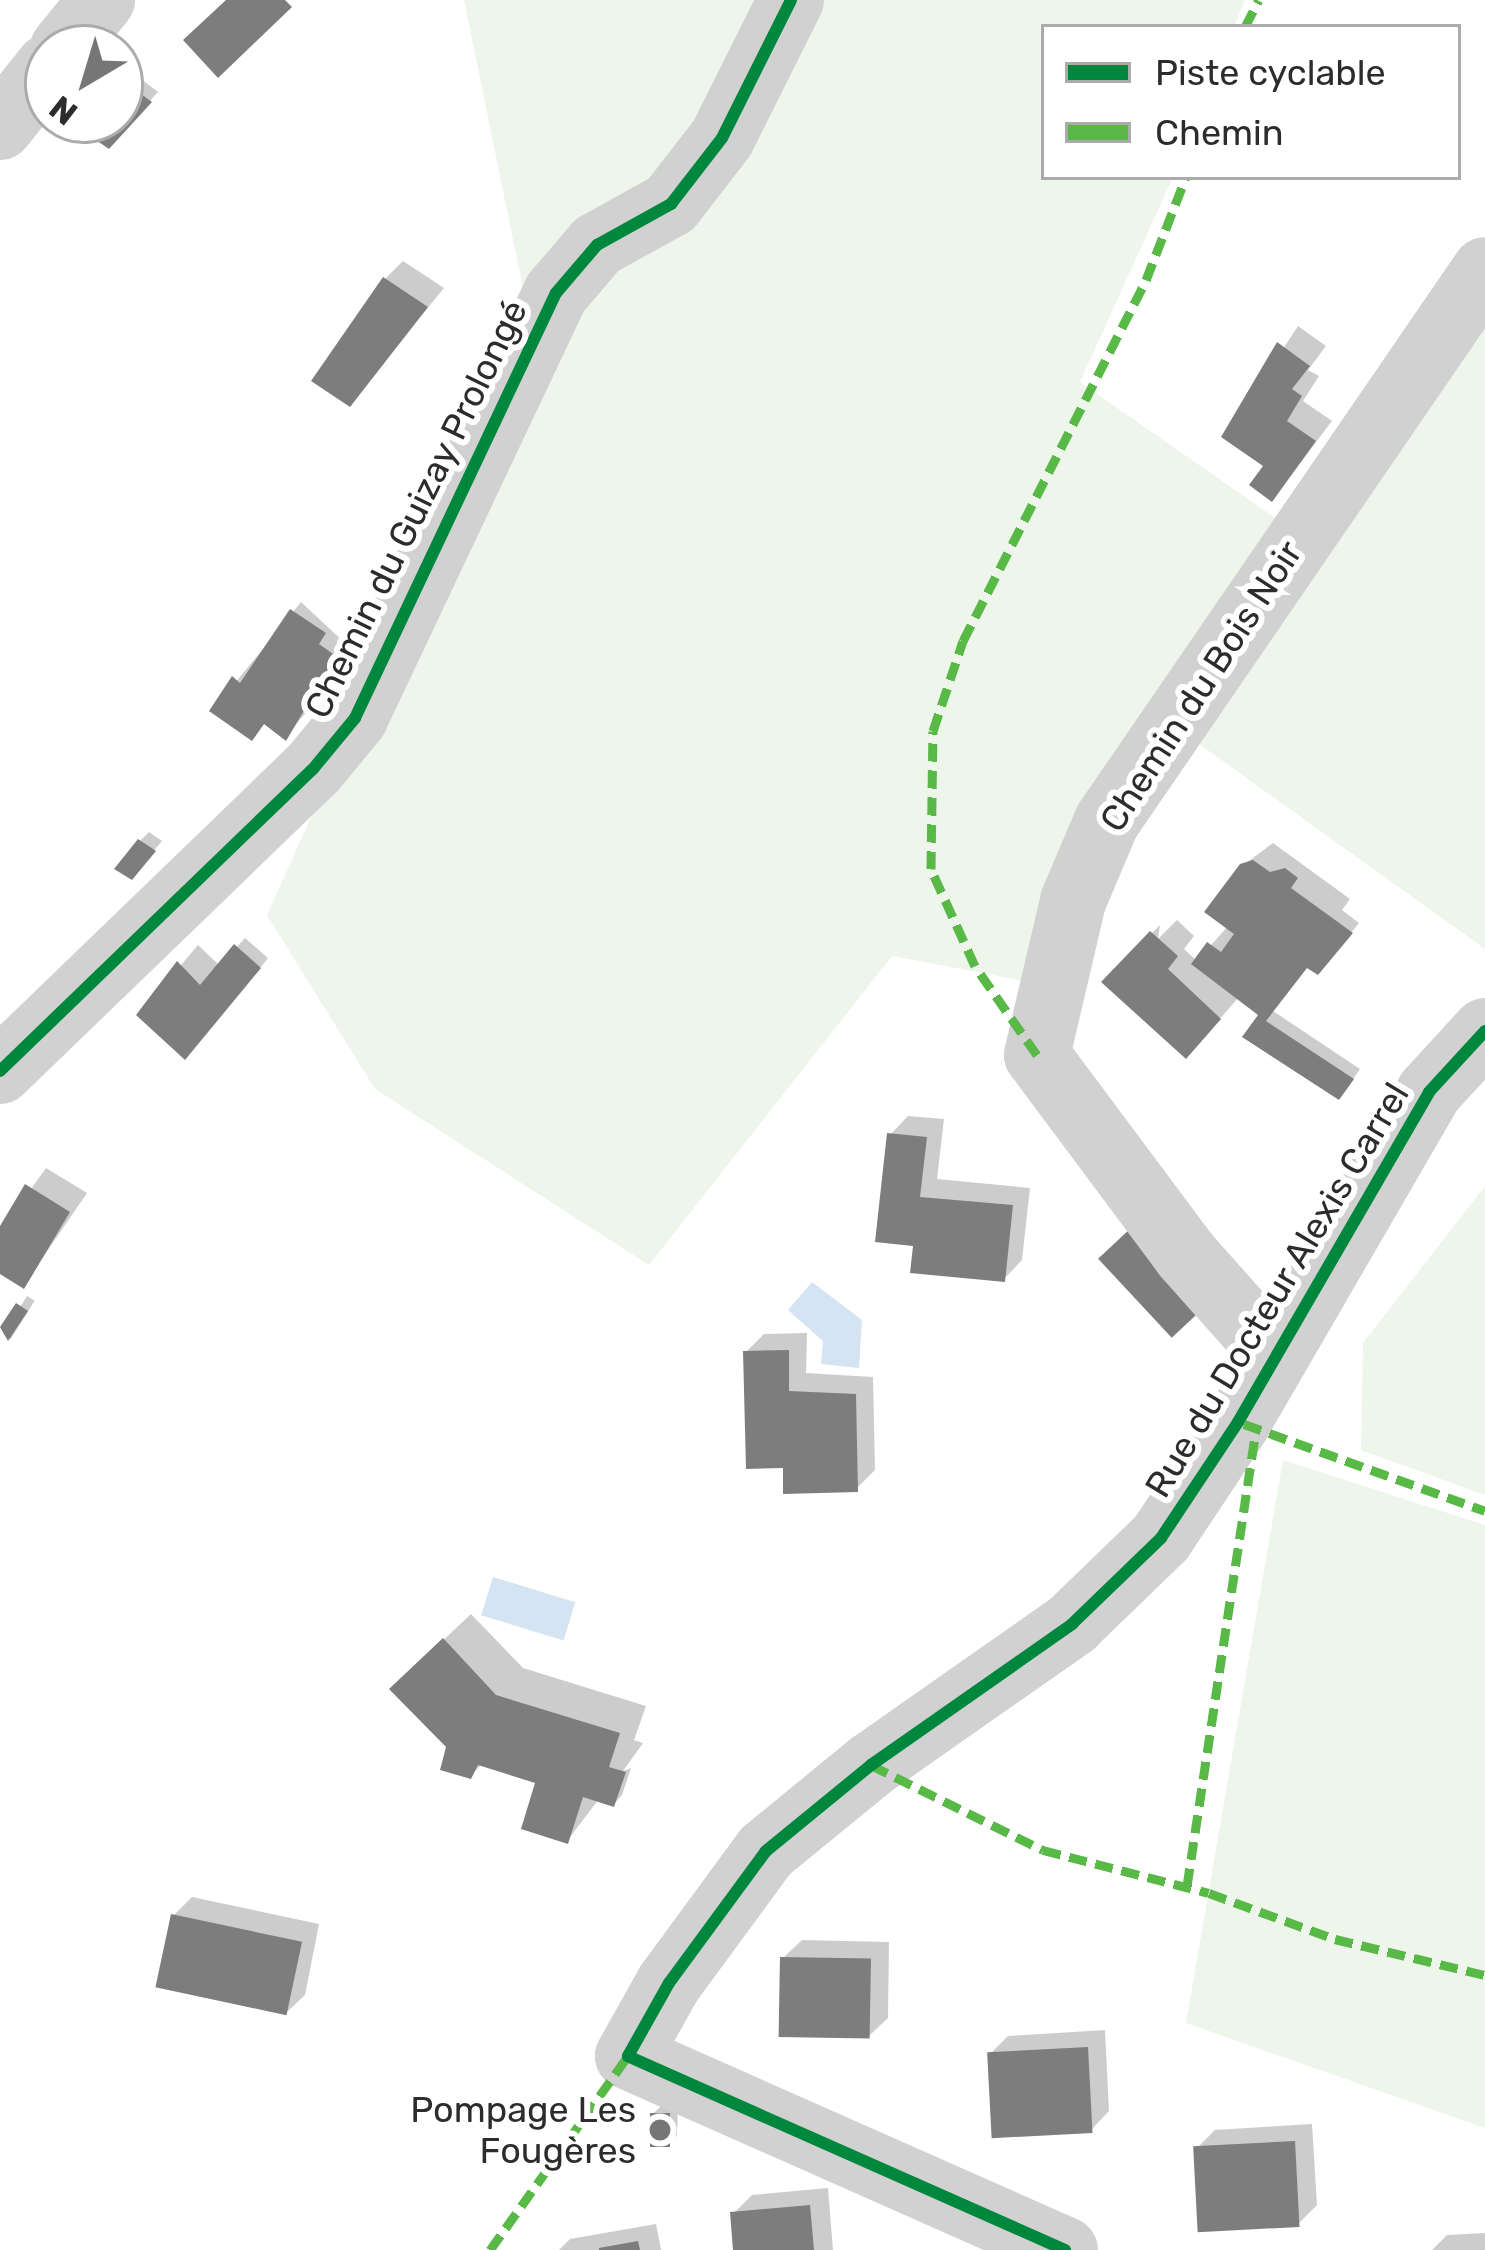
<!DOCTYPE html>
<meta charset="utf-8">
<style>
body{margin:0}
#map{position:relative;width:1485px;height:2250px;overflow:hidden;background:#fff;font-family:Rubik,sans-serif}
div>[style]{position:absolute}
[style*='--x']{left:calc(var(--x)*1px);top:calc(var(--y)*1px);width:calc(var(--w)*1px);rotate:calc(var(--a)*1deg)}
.green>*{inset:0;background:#eef5ea}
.water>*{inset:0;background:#d4e4f3;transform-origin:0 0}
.shadow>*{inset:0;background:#0003;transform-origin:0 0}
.building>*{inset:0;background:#7d7d7d;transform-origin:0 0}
.minor>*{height:66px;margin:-33px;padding:0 33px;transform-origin:33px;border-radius:33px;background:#d1d1d1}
.quiet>*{height:9px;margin-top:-4.5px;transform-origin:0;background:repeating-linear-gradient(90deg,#58b947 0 18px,transparent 0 27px)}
.cycleway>*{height:12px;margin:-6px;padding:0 6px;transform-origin:6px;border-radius:6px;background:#00873e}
.dots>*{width:33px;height:33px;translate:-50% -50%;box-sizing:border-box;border:6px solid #fff;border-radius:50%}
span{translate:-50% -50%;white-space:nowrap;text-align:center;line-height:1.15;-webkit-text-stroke:12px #fff;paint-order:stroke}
.street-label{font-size:36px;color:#2c2c2c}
.poi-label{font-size:36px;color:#2c2c2c}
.right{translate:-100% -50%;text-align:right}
.legend{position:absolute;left:1041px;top:24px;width:420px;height:156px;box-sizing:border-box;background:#fff;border:3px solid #ababab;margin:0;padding:15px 21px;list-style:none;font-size:36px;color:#2c2c2c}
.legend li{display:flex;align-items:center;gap:24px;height:60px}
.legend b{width:60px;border:3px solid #ababab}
.north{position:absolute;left:24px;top:24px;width:120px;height:120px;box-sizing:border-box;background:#fff;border:3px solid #ababab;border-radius:50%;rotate:218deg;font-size:33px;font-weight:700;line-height:48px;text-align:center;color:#2c2c2c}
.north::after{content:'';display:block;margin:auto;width:42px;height:54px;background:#767676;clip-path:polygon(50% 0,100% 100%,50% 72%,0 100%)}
</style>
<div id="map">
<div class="green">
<div style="clip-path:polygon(464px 0,1245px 0,1234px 27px,1044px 27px,1044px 177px,1173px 177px,1080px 382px,1291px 529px,1036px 983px,892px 956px,649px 1265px,375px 1089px,267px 915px,531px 328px)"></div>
<div style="clip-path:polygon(1485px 304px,1485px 949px,1181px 731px)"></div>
<div style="clip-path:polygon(1485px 1186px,1485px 1495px,1361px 1450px,1363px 1343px)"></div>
<div style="clip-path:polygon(1283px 1460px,1485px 1525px,1485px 2128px,1186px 2023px)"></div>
</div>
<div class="water">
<div style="clip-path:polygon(812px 1282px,862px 1320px,859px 1368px,821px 1364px,823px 1341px,788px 1310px)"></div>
<div style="left:493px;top:1577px;width:86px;height:40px;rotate:17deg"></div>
</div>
<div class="shadow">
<div style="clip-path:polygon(137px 76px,158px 92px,109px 145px,98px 120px,120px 120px,120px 95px)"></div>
<div style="clip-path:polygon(403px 261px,444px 288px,349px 404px,385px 279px)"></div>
<div style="clip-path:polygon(1298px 326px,1326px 346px,1308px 370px,1319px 376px,1303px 401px,1332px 421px,1295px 470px,1267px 466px,1225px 437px)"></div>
<div style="clip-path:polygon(301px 602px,347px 645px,321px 681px,328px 687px,285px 737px,266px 722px,252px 737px,213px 710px)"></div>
<div style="clip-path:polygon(149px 832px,162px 841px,140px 867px,140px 841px)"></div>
<div style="clip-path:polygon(1273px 843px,1350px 899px,1342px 910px,1359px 923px,1326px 963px,1307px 964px,1273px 1011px,1360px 1069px,1347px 1088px,1247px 1036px,1262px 1014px,1239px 997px,1204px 1037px,1105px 982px,1160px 925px,1158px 939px,1177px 920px,1194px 936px,1184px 949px,1197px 961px,1228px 926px,1242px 866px)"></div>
<div style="clip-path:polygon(245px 938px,268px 958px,238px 995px,140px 1014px,198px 945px,220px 966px)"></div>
<div style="clip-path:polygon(908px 1116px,944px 1119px,937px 1179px,1030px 1188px,1022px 1260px,1004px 1279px,916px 1244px,890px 1135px)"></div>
<div style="clip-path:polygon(46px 1168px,87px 1193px,24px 1285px,0 1271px,0 1232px)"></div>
<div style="left:27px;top:1296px;width:9px;height:45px;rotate:32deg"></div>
<div style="clip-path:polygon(807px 1333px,806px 1373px,873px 1377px,875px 1470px,856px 1489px,786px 1465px,746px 1352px,764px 1334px)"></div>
<div style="clip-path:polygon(471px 1614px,523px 1668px,646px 1706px,634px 1740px,643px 1743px,623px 1771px,631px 1768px,622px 1795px,614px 1804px,599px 1799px,567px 1841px,539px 1781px,482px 1764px,470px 1776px,449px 1746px,420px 1662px)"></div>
<div style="clip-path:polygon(192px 1897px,319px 1924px,305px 1995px,286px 2013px,174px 1915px)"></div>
<div style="clip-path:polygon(802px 1940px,889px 1942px,888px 2018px,869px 2036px,783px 1958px)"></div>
<div style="clip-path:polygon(1105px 2030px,1109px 2111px,1091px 2130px,990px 2054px,1008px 2036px)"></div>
<div style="clip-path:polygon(662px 2105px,678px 2106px,677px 2135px,668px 2144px,653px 2114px)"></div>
<div style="clip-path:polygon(1312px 2124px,1317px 2205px,1298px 2224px,1196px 2149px,1215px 2130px)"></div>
<div style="clip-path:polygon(828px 2188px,833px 2250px,736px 2250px,733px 2214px,752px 2195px)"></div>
<div style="clip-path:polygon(656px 2224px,661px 2250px,559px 2250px,570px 2239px)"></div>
<div style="clip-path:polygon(1485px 2233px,1485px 2250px,1432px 2250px,1447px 2235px)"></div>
</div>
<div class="building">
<div style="clip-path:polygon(226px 0,285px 0,292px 7px,218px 78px,183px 40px)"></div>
<div style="clip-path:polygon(126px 83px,152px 102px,109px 149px,84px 132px,94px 120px,120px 120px)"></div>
<div style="clip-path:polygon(383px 277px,428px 307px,350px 407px,311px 381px)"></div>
<div style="clip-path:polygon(1277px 342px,1310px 366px,1292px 389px,1302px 396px,1287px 421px,1316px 441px,1272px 502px,1249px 485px,1263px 466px,1221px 437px)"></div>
<div style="clip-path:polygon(290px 609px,326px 633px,319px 644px,333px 654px,331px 665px,286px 741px,264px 724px,252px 741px,209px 711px,232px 676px,240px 683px)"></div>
<div style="clip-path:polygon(138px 839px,156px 851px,132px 880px,114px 869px)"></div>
<div style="clip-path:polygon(1253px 860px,1270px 872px,1285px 868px,1298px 878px,1291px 888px,1353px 933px,1318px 975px,1307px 968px,1266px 1021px,1354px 1079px,1339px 1100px,1242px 1037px,1258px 1015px,1191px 964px,1207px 942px,1221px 952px,1234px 934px,1204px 912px,1240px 864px)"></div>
<div style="clip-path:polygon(1150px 931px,1178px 956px,1168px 969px,1221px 1019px,1186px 1059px,1101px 982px)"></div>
<div style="clip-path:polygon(234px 944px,261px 968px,185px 1060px,136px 1015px,177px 961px,200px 985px)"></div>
<div style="clip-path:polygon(887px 1133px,927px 1137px,920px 1197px,1013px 1205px,1005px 1282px,910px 1273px,913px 1246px,875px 1242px)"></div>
<div style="clip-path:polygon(25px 1184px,70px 1212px,24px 1289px,0 1274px,0 1226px)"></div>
<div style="left:1131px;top:1228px;width:108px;height:45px;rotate:47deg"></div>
<div style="clip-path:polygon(16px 1303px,28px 1311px,8px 1341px,0 1327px)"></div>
<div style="clip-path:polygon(789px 1350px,789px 1391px,856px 1394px,858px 1492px,783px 1494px,783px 1468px,746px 1469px,743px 1351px)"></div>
<div style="clip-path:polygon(443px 1638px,496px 1695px,620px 1733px,609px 1767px,626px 1772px,614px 1807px,583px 1797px,568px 1844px,521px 1829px,535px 1783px,478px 1765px,471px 1779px,440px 1770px,446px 1747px,389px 1689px)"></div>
<div style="left:171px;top:1914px;width:134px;height:75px;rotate:12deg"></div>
<div style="left:780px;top:1957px;width:91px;height:80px;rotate:1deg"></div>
<div style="left:1088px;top:2047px;width:86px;height:101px;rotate:87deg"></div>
<div style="left:650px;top:2113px;width:20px;height:34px"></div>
<div style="left:1295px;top:2141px;width:86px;height:102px;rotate:87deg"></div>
<div style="clip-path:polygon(810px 2205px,814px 2250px,733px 2250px,730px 2212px)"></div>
<div style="clip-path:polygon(638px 2241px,640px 2250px,599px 2250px,599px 2248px)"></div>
</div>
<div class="minor">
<div style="--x:63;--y:48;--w:62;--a:-50.9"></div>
<div style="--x:0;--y:127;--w:77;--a:-51.3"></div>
<div style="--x:0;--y:1071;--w:435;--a:-44"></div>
<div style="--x:313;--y:769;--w:66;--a:-50.5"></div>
<div style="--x:355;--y:718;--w:470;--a:-64.7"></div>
<div style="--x:556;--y:293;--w:63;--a:-49.5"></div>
<div style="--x:597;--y:245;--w:85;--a:-29"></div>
<div style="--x:671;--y:204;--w:83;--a:-52.3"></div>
<div style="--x:722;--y:138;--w:154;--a:-63.4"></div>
<div style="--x:1275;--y:1355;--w:134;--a:-131.7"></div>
<div style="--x:1186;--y:1255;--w:249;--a:-126.7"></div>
<div style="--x:1037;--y:1055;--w:158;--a:-76.8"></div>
<div style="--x:1073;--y:901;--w:87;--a:-67"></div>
<div style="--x:1107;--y:821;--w:668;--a:-55.55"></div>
<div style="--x:1065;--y:2250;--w:478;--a:-156.1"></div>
<div style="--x:628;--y:2056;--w:84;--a:-60.7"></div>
<div style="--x:669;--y:1983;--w:164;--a:-53.7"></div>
<div style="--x:766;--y:1851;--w:136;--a:-39.3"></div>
<div style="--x:871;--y:1765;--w:246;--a:-35"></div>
<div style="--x:1072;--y:1624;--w:124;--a:-44"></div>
<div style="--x:1161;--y:1538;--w:139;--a:-56.4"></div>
<div style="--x:1238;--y:1422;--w:381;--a:-59.9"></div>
<div style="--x:1429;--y:1092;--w:83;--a:-47.4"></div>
</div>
<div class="quiet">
<div style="--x:1245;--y:27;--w:30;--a:-63"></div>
<div style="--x:1037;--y:1055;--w:108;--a:-124.9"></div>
<div style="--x:975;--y:966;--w:107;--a:-114.4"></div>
<div style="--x:931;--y:869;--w:138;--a:-89.2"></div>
<div style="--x:933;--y:731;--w:95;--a:-71.6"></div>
<div style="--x:963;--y:641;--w:405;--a:-63.1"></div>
<div style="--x:1146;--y:280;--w:110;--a:-68.8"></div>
<div style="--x:1244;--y:1424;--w:256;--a:19.8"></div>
<div style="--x:871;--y:1765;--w:192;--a:26.3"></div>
<div style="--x:1043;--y:1850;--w:171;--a:14.5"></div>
<div style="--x:1209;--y:1893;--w:134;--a:20.1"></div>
<div style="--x:1335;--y:1939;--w:154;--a:13.5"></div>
<div style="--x:1187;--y:1886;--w:462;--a:-81.4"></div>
<div style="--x:490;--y:2250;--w:238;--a:-54.6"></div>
</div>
<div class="cycleway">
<div style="--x:0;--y:1071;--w:435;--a:-44"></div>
<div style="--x:313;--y:769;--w:66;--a:-50.5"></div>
<div style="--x:355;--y:718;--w:470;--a:-64.7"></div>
<div style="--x:556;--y:293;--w:63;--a:-49.5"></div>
<div style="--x:597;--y:245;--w:85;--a:-29"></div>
<div style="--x:671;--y:204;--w:83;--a:-52.3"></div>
<div style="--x:722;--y:138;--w:154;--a:-63.4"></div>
<div style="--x:1065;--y:2250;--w:478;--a:-156.1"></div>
<div style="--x:628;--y:2056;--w:84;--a:-60.7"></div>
<div style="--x:669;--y:1983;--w:164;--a:-53.7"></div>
<div style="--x:766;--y:1851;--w:136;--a:-39.3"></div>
<div style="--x:871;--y:1765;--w:246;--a:-35"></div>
<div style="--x:1072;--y:1624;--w:124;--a:-44"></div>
<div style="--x:1161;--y:1538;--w:139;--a:-56.4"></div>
<div style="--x:1238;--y:1422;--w:381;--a:-59.9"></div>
<div style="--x:1429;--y:1092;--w:83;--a:-47.4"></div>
</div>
<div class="dots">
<div style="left:660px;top:2130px;background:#767676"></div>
</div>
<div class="street-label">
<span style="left:416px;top:509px;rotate:-64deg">Chemin du Guizay Prolongé</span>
<span style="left:1201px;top:686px;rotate:-57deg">Chemin du Bois Noir</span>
<span style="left:1277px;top:1290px;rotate:-59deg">Rue du Docteur Alexis Carrel</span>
</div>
<div class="poi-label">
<span class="right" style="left:636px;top:2130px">Pompage Les<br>Fougères</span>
</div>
<ul class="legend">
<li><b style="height:15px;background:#00873e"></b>Piste cyclable</li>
<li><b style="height:15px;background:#58b947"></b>Chemin</li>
</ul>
<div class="north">N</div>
</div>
